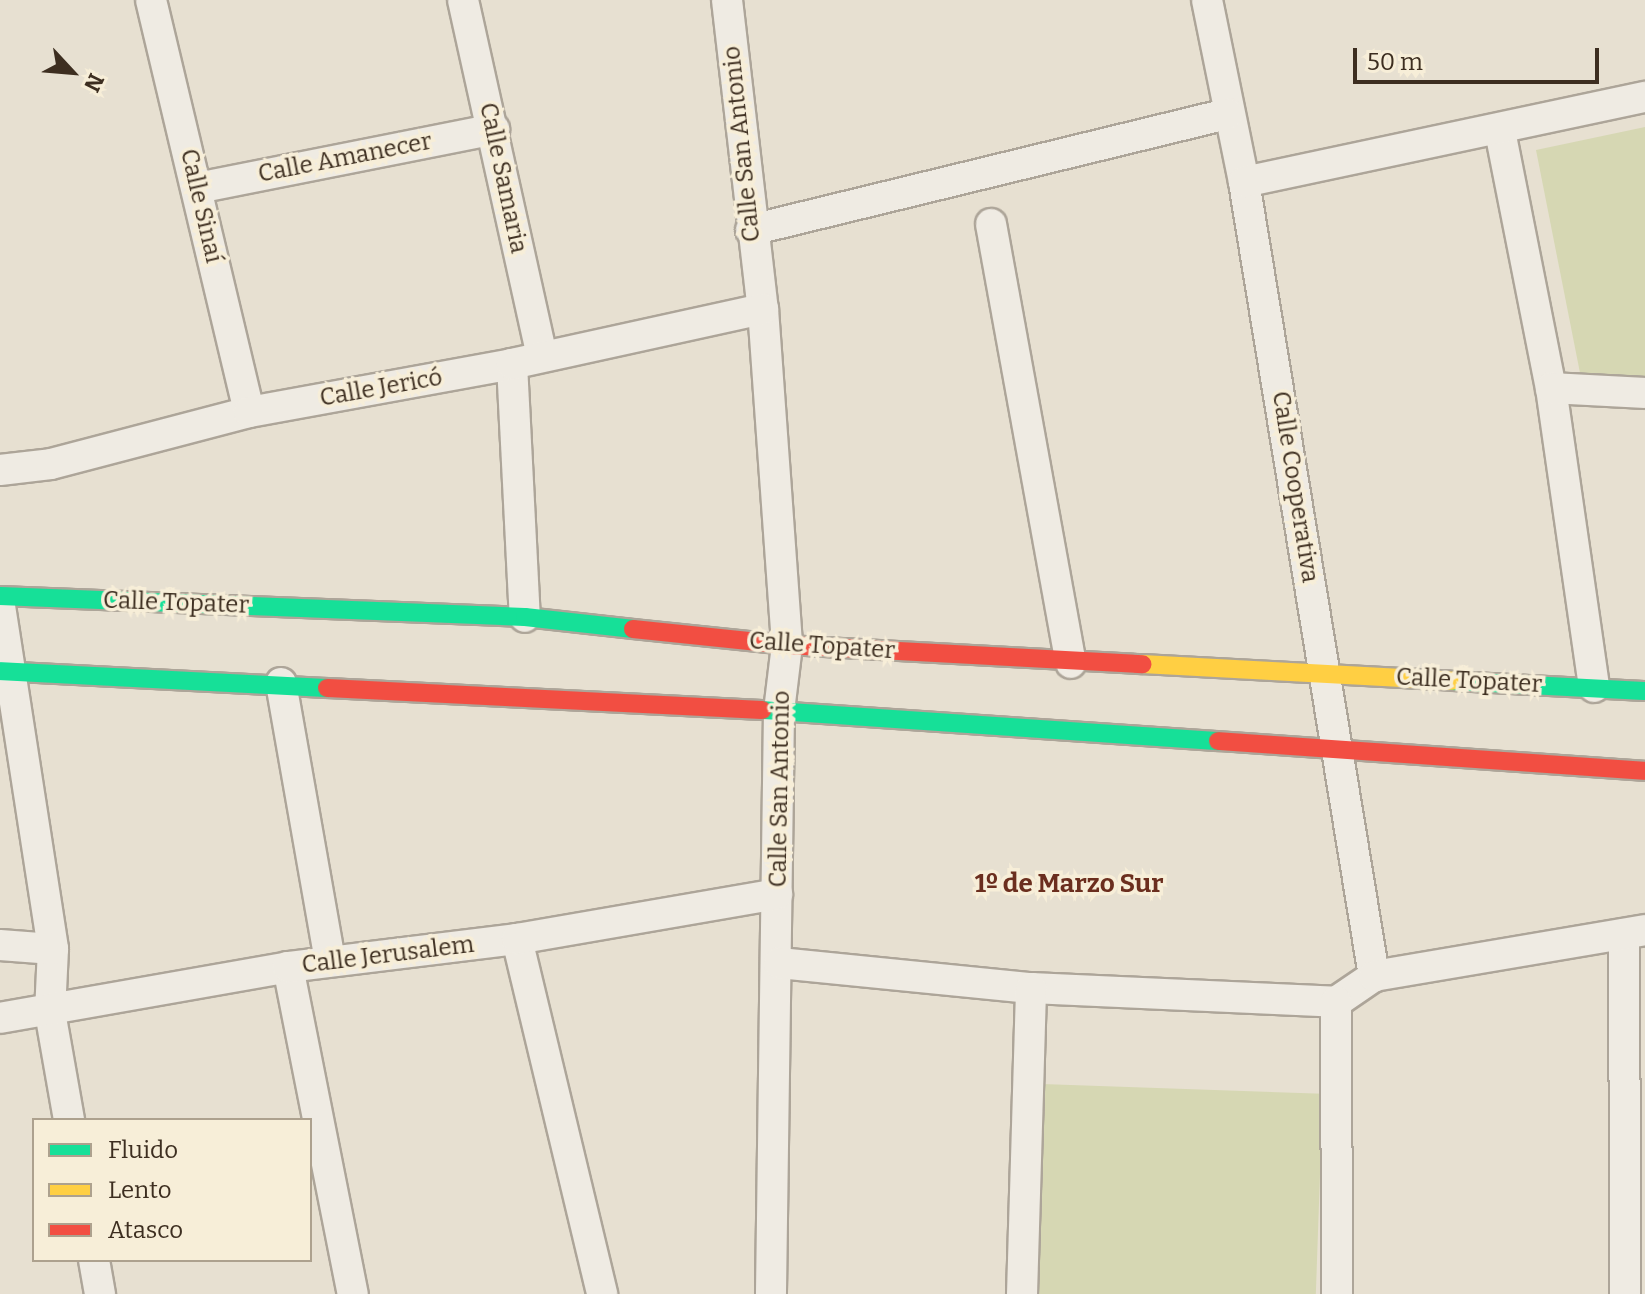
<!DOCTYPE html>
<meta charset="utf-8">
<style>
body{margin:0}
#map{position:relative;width:1645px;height:1294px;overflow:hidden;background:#e7e0d1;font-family:Bitter,serif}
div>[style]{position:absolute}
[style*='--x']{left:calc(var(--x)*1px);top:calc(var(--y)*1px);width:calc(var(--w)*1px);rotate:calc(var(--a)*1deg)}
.green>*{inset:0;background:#d6d7b3;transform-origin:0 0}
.roads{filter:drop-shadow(2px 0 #ada599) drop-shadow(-2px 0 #ada599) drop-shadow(0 2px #ada599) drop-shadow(0 -2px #ada599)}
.street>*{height:30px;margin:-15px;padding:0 15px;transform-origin:15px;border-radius:15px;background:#efebe3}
.fast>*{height:18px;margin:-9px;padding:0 9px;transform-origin:9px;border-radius:9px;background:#16e098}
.slow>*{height:18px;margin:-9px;padding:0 9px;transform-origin:9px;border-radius:9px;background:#ffcf43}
.jam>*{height:18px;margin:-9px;padding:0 9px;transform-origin:9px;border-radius:9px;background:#f24e42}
span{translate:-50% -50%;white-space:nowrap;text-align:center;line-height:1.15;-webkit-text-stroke:7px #f7eed8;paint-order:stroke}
.street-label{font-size:24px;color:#3d2e20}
.neighbourhood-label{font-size:26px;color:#6b2e1e;font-weight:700}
.legend{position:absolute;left:32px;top:1118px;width:280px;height:144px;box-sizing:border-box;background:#f7eed8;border:2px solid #ada18e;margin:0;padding:10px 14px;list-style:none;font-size:24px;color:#3d2e20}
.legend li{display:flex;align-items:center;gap:16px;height:40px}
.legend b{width:40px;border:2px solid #ada18e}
.north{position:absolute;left:32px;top:32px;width:80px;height:80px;-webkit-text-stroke:6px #f7eed8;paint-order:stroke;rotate:116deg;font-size:22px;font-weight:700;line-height:32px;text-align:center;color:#3d2e20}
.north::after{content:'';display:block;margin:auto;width:28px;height:36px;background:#3d2e20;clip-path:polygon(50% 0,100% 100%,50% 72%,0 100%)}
.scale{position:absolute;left:1353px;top:48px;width:246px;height:36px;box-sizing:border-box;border:4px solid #3d2e20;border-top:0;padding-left:10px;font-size:24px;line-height:28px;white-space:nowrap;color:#3d2e20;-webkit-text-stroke:6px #f7eed8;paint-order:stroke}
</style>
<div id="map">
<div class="green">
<div style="clip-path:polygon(1645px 127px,1645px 379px,1581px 378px,1536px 150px)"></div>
<div style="left:1042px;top:1084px;width:281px;height:210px;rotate:2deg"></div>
</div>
<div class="roads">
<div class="street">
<div style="--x:151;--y:0;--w:423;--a:76.6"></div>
<div style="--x:463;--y:0;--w:365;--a:77.5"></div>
<div style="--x:727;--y:0;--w:311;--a:83.4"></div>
<div style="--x:763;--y:309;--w:337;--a:85.9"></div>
<div style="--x:787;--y:645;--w:66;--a:96.9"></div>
<div style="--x:779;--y:711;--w:583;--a:90.79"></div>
<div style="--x:1207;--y:0;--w:186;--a:78.5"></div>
<div style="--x:1244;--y:182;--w:805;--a:80.7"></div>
<div style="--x:1500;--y:131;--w:262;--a:78.8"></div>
<div style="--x:1551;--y:388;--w:302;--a:81.8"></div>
<div style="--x:1244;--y:182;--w:410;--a:-12"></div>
<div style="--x:197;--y:188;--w:303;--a:-11.2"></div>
<div style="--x:991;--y:224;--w:446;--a:79.7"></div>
<div style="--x:751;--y:230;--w:491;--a:-13.7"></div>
<div style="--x:512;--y:364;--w:253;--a:87.1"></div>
<div style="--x:1551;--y:388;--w:94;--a:3"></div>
<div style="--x:0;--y:470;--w:51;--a:-6.7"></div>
<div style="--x:51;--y:464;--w:205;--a:-14.7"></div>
<div style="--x:249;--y:412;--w:267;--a:-10.3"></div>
<div style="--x:512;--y:364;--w:257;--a:-12.4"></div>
<div style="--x:0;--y:606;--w:347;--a:81.2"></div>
<div style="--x:53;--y:949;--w:63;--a:92.7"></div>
<div style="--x:50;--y:1012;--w:110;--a:80"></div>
<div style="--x:281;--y:683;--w:282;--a:80"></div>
<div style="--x:1624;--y:934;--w:360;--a:89.8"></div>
<div style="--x:517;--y:939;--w:365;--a:76.5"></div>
<div style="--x:0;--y:945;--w:53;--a:4.3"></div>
<div style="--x:779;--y:963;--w:253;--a:5.7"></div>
<div style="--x:1031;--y:988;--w:305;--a:2.6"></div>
<div style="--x:1336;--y:1002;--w:46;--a:-34.4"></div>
<div style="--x:1374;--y:976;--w:275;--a:-9.6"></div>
<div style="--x:288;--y:967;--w:333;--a:78.8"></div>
<div style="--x:1336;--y:1002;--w:292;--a:89.8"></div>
<div style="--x:0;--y:1018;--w:292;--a:-10"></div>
<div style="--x:288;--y:967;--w:231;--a:-7"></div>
<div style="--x:517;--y:939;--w:264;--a:-9.8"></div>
<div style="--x:94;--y:1260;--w:35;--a:80"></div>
<div style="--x:1022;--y:1294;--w:306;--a:-88.3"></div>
</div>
<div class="fast">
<div style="--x:0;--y:596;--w:525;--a:2.29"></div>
<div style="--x:525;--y:617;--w:109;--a:6.3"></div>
<div style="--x:0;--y:671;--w:327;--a:3"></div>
<div style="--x:1453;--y:681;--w:192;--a:3"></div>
<div style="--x:762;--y:710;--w:457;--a:3.9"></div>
</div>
<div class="slow">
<div style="--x:1142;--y:664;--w:311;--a:3.1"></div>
</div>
<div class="jam">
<div style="--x:633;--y:629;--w:155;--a:5.9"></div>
<div style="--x:787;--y:645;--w:356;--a:3.1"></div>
<div style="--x:327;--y:688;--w:436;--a:2.9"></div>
<div style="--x:1218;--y:741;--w:428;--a:4"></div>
</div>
</div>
<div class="street-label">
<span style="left:742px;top:144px;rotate:-96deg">Calle San Antonio</span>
<span style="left:345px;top:158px;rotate:-11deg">Calle Amanecer</span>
<span style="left:503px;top:178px;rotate:78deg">Calle Samaria</span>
<span style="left:201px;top:206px;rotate:77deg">Calle Sinaí</span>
<span style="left:381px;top:388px;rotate:-10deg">Calle Jericó</span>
<span style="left:1295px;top:487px;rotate:81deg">Calle Cooperativa</span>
<span style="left:176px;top:603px;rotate:2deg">Calle Topater</span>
<span style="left:822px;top:646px;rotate:4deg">Calle Topater</span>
<span style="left:1469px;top:681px;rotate:3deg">Calle Topater</span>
<span style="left:780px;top:789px;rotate:-89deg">Calle San Antonio</span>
<span style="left:388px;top:955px;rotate:-7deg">Calle Jerusalem</span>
</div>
<div class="neighbourhood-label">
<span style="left:1069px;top:884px">1º de Marzo Sur</span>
</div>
<ul class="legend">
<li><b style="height:10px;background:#16e098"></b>Fluido</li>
<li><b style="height:10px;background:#ffcf43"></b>Lento</li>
<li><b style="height:10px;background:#f24e42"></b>Atasco</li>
</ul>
<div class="north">N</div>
<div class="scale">50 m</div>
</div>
